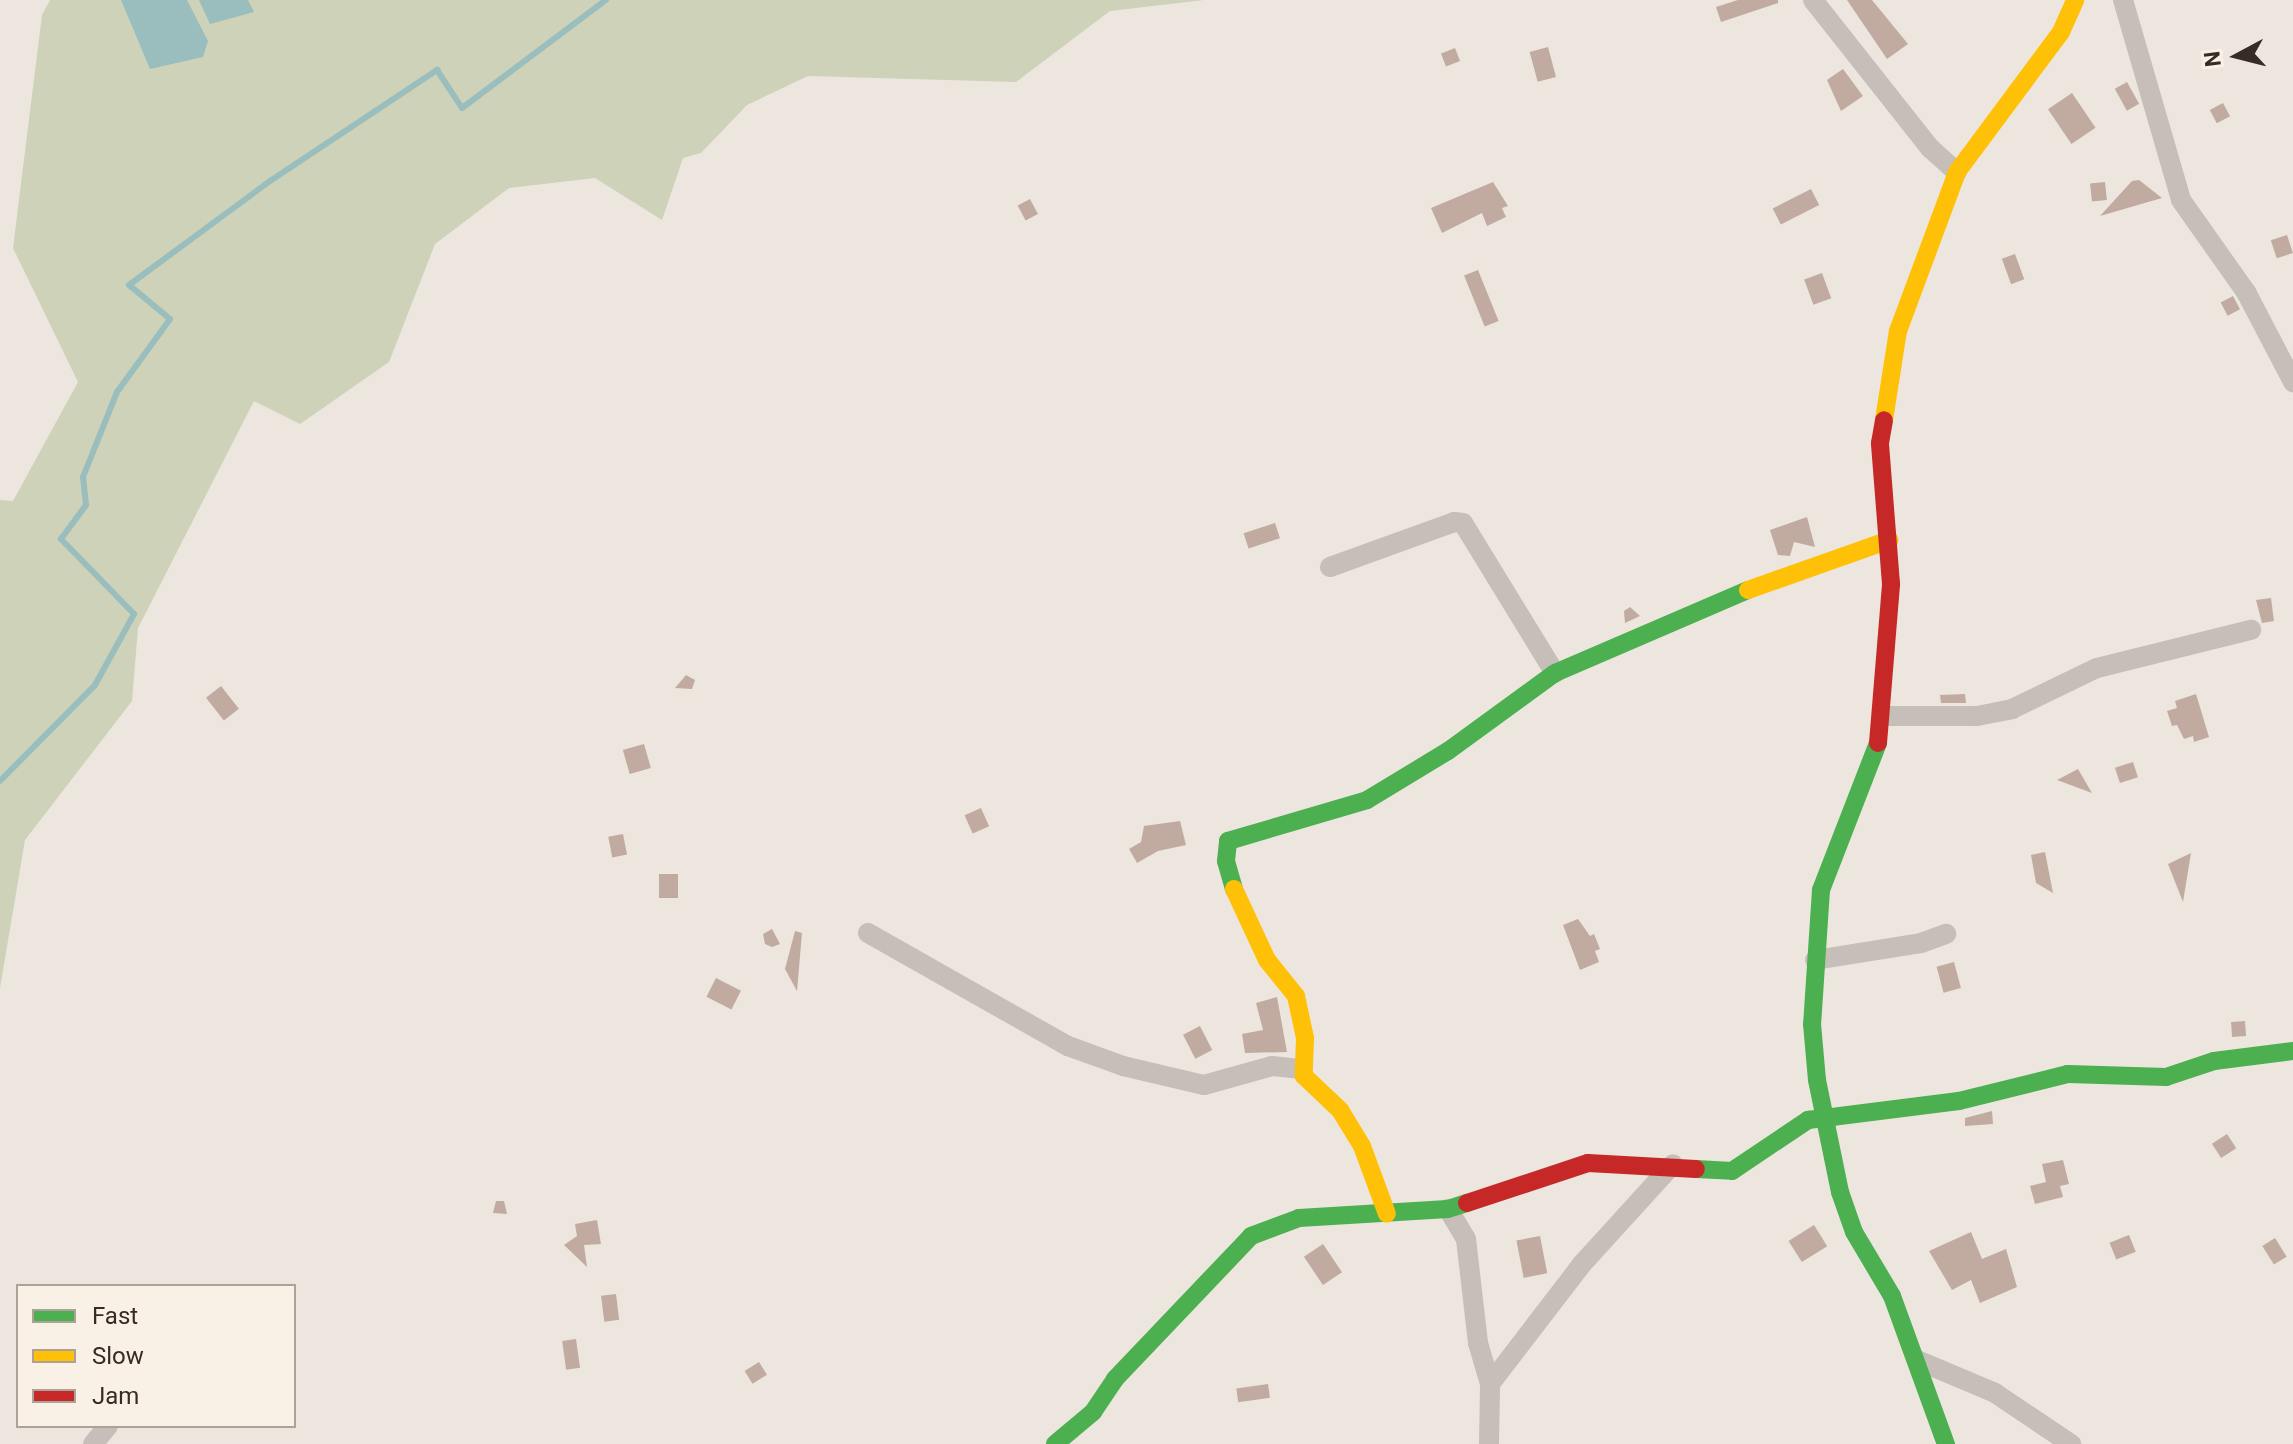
<!DOCTYPE html>
<style>
body{margin:0}
#map{position:relative;width:2293px;height:1444px;overflow:hidden;background:#ece6df;font-family:Roboto,sans-serif}
div>[style]{position:absolute}
[style*='--x']{left:calc(var(--x)*1px);top:calc(var(--y)*1px);width:calc(var(--w)*1px);rotate:calc(var(--a)*1deg)}
.green>*{inset:0;background:#cdd2b8}
.water>*{inset:0;background:#9abebe}
.stream>*{height:6px;margin:-3px;padding:0 3px;transform-origin:3px;border-radius:3px;background:#9abebe}
.building>*{inset:0;background:#c1aaa0;transform-origin:0 0}
.street>*{height:20px;margin:-10px;padding:0 10px;transform-origin:10px;border-radius:10px;background:#c6beb8}
.fast>*{height:18px;margin:-9px;padding:0 9px;transform-origin:9px;border-radius:9px;background:#4caf50}
.slow>*{height:18px;margin:-9px;padding:0 9px;transform-origin:9px;border-radius:9px;background:#ffc107}
.jam>*{height:18px;margin:-9px;padding:0 9px;transform-origin:9px;border-radius:9px;background:#c62828}
span{translate:-50% -50%;white-space:nowrap;text-align:center;line-height:1.15;-webkit-text-stroke:6px #faf1e6;paint-order:stroke}
.legend{position:absolute;left:16px;top:1284px;width:280px;height:144px;box-sizing:border-box;background:#faf1e6;border:2px solid #aca299;margin:0;padding:10px 14px;list-style:none;font-size:24px;color:#362b26}
.legend li{display:flex;align-items:center;gap:16px;height:40px}
.legend b{width:40px;border:2px solid #aca299}
.north{position:absolute;left:2197px;top:16px;width:80px;height:80px;-webkit-text-stroke:6px #faf1e6;paint-order:stroke;rotate:263deg;font-size:22px;font-weight:700;line-height:32px;text-align:center;color:#362b26}
.north::after{content:'';display:block;margin:auto;width:28px;height:36px;background:#362b26;clip-path:polygon(50% 0,100% 100%,50% 72%,0 100%)}
</style>
<div id="map">
<div class="green">
<div style="clip-path:polygon(50px 0,1204px 0,1110px 11px,1016px 82px,808px 76px,747px 105px,701px 153px,683px 158px,662px 220px,595px 178px,509px 188px,435px 244px,389px 362px,300px 424px,254px 401px,138px 628px,132px 701px,25px 840px,0 988px,0 500px,13px 501px,78px 382px,13px 248px,42px 15px)"></div>
</div>
<div class="water">
<div style="clip-path:polygon(121px 0,187px 0,208px 41px,203px 57px,150px 69px)"></div>
<div style="clip-path:polygon(199px 0,248px 0,254px 12px,210px 24px)"></div>
</div>
<div class="stream">
<div style="--x:0;--y:781;--w:135;--a:-45.3"></div>
<div style="--x:95;--y:685;--w:81;--a:-61.2"></div>
<div style="--x:134;--y:614;--w:105;--a:-134.2"></div>
<div style="--x:61;--y:539;--w:42;--a:-53.7"></div>
<div style="--x:86;--y:505;--w:28;--a:-96"></div>
<div style="--x:83;--y:477;--w:92;--a:-68.2"></div>
<div style="--x:117;--y:392;--w:90;--a:-54"></div>
<div style="--x:170;--y:319;--w:53;--a:-140.3"></div>
<div style="--x:129;--y:285;--w:175;--a:-36.4"></div>
<div style="--x:270;--y:181;--w:201;--a:-33.6"></div>
<div style="--x:437;--y:70;--w:45;--a:56.7"></div>
<div style="--x:462;--y:108;--w:180;--a:-36.9"></div>
</div>
<div class="building">
<div style="clip-path:polygon(1738px 0,1778px 0,1778px 3px,1721px 22px,1716px 7px)"></div>
<div style="clip-path:polygon(1847px 0,1872px 0,1908px 44px,1887px 59px)"></div>
<div style="left:1548px;top:47px;width:31px;height:19px;rotate:75deg"></div>
<div style="left:1455px;top:48px;width:14px;height:15px;rotate:69deg"></div>
<div style="clip-path:polygon(1843px 69px,1863px 96px,1841px 111px,1827px 80px)"></div>
<div style="left:2127px;top:82px;width:25px;height:14px;rotate:61deg"></div>
<div style="left:2072px;top:93px;width:42px;height:29px;rotate:56deg"></div>
<div style="left:2223px;top:103px;width:15px;height:15px;rotate:62deg"></div>
<div style="clip-path:polygon(2139px 180px,2162px 198px,2100px 216px,2132px 181px)"></div>
<div style="clip-path:polygon(1493px 182px,1508px 206px,1502px 208px,1506px 217px,1487px 226px,1482px 213px,1442px 233px,1431px 208px)"></div>
<div style="left:2105px;top:182px;width:18px;height:15px;rotate:84deg"></div>
<div style="left:1811px;top:189px;width:18px;height:43px;rotate:63deg"></div>
<div style="left:1030px;top:199px;width:17px;height:14px;rotate:62deg"></div>
<div style="left:2287px;top:235px;width:19px;height:17px;rotate:72deg"></div>
<div style="left:2015px;top:254px;width:27px;height:14px;rotate:70deg"></div>
<div style="left:1478px;top:270px;width:55px;height:15px;rotate:68deg"></div>
<div style="left:1822px;top:273px;width:27px;height:19px;rotate:70deg"></div>
<div style="left:2233px;top:296px;width:15px;height:14px;rotate:62deg"></div>
<div style="clip-path:polygon(1807px 517px,1815px 547px,1794px 542px,1790px 556px,1778px 555px,1770px 530px)"></div>
<div style="left:1275px;top:523px;width:16px;height:33px;rotate:72deg"></div>
<div style="clip-path:polygon(2271px 598px,2274px 621px,2262px 623px,2256px 600px)"></div>
<div style="clip-path:polygon(1630px 607px,1640px 616px,1625px 623px,1624px 611px)"></div>
<div style="clip-path:polygon(686px 675px,695px 680px,692px 689px,675px 688px)"></div>
<div style="left:221px;top:686px;width:29px;height:19px;rotate:52deg"></div>
<div style="clip-path:polygon(1965px 694px,1966px 703px,1941px 703px,1940px 695px)"></div>
<div style="clip-path:polygon(2196px 694px,2209px 737px,2194px 742px,2193px 736px,2184px 739px,2177px 725px,2172px 726px,2167px 711px,2177px 708px,2175px 701px)"></div>
<div style="left:644px;top:744px;width:25px;height:22px;rotate:74deg"></div>
<div style="left:2133px;top:762px;width:16px;height:19px;rotate:72deg"></div>
<div style="clip-path:polygon(2078px 769px,2092px 793px,2057px 780px)"></div>
<div style="left:981px;top:808px;width:20px;height:18px;rotate:66deg"></div>
<div style="clip-path:polygon(1180px 821px,1186px 845px,1158px 851px,1137px 863px,1129px 849px,1141px 842px,1144px 826px)"></div>
<div style="left:623px;top:834px;width:21px;height:15px;rotate:79deg"></div>
<div style="clip-path:polygon(2045px 852px,2053px 893px,2036px 883px,2031px 855px)"></div>
<div style="clip-path:polygon(2191px 853px,2183px 902px,2168px 864px)"></div>
<div style="left:659px;top:874px;width:19px;height:24px"></div>
<div style="clip-path:polygon(1578px 919px,1590px 936px,1594px 934px,1600px 949px,1595px 951px,1599px 962px,1580px 970px,1563px 925px)"></div>
<div style="clip-path:polygon(772px 929px,780px 944px,772px 947px,765px 944px,763px 934px)"></div>
<div style="clip-path:polygon(795px 931px,802px 933px,797px 991px,785px 969px)"></div>
<div style="left:1954px;top:962px;width:27px;height:18px;rotate:75deg"></div>
<div style="left:716px;top:978px;width:28px;height:21px;rotate:27deg"></div>
<div style="clip-path:polygon(1277px 997px,1287px 1052px,1245px 1053px,1242px 1034px,1263px 1030px,1256px 1003px)"></div>
<div style="left:2245px;top:1021px;width:15px;height:14px;rotate:86deg"></div>
<div style="left:1200px;top:1026px;width:27px;height:19px;rotate:63deg"></div>
<div style="clip-path:polygon(1992px 1111px,1993px 1124px,1965px 1126px,1965px 1118px)"></div>
<div style="left:2227px;top:1134px;width:17px;height:18px;rotate:57deg"></div>
<div style="clip-path:polygon(2063px 1160px,2069px 1184px,2060px 1186px,2063px 1197px,2035px 1204px,2030px 1186px,2046px 1182px,2042px 1164px)"></div>
<div style="clip-path:polygon(496px 1201px,504px 1201px,507px 1214px,493px 1213px)"></div>
<div style="clip-path:polygon(597px 1220px,601px 1244px,584px 1245px,587px 1267px,564px 1245px,577px 1236px,575px 1224px)"></div>
<div style="left:1814px;top:1225px;width:25px;height:30px;rotate:58deg"></div>
<div style="clip-path:polygon(1971px 1232px,1982px 1259px,2006px 1249px,2017px 1287px,1980px 1303px,1971px 1280px,1952px 1290px,1929px 1251px)"></div>
<div style="left:2129px;top:1235px;width:18px;height:21px;rotate:68deg"></div>
<div style="left:1540px;top:1236px;width:38px;height:24px;rotate:79deg"></div>
<div style="left:2275px;top:1238px;width:22px;height:15px;rotate:58deg"></div>
<div style="left:1323px;top:1244px;width:34px;height:23px;rotate:56deg"></div>
<div style="left:616px;top:1294px;width:26px;height:15px;rotate:83deg"></div>
<div style="left:576px;top:1339px;width:29px;height:14px;rotate:82deg"></div>
<div style="left:759px;top:1362px;width:15px;height:17px;rotate:58deg"></div>
<div style="left:1268px;top:1384px;width:14px;height:32px;rotate:82deg"></div>
</div>
<div class="street">
<div style="--x:1813;--y:0;--w:189;--a:51.7"></div>
<div style="--x:1930;--y:148;--w:36;--a:42"></div>
<div style="--x:2123;--y:0;--w:208;--a:73.8"></div>
<div style="--x:2181;--y:200;--w:113;--a:54.8"></div>
<div style="--x:2246;--y:292;--w:102;--a:62.4"></div>
<div style="--x:1330;--y:567;--w:132;--a:-19.9"></div>
<div style="--x:1454;--y:522;--w:9;--a:6"></div>
<div style="--x:1463;--y:523;--w:176;--a:58.5"></div>
<div style="--x:1884;--y:716;--w:93;--a:0"></div>
<div style="--x:1977;--y:716;--w:36;--a:-11"></div>
<div style="--x:2012;--y:709;--w:94;--a:-25.8"></div>
<div style="--x:2097;--y:668;--w:159;--a:-13.9"></div>
<div style="--x:868;--y:933;--w:230;--a:29.5"></div>
<div style="--x:1068;--y:1046;--w:59;--a:20"></div>
<div style="--x:1123;--y:1066;--w:83;--a:13.2"></div>
<div style="--x:1204;--y:1085;--w:71;--a:-15.6"></div>
<div style="--x:1272;--y:1066;--w:30;--a:6"></div>
<div style="--x:1815;--y:960;--w:107;--a:-9.1"></div>
<div style="--x:1921;--y:943;--w:27;--a:-20"></div>
<div style="--x:1448;--y:1209;--w:35;--a:59"></div>
<div style="--x:1466;--y:1239;--w:105;--a:83.4"></div>
<div style="--x:1478;--y:1343;--w:43;--a:73.7"></div>
<div style="--x:1917;--y:1360;--w:85;--a:22.9"></div>
<div style="--x:1995;--y:1393;--w:92;--a:33.9"></div>
<div style="--x:93;--y:1444;--w:23;--a:-50"></div>
<div style="--x:1489;--y:1444;--w:60;--a:-89"></div>
<div style="--x:1490;--y:1384;--w:151;--a:-52.5"></div>
<div style="--x:1582;--y:1264;--w:135;--a:-47.7"></div>
</div>
<div class="fast">
<div style="--x:1878;--y:743;--w:158;--a:111.2"></div>
<div style="--x:1821;--y:890;--w:134;--a:93.8"></div>
<div style="--x:1812;--y:1024;--w:56;--a:84.9"></div>
<div style="--x:1817;--y:1080;--w:114;--a:78.4"></div>
<div style="--x:1840;--y:1192;--w:42;--a:70.7"></div>
<div style="--x:1854;--y:1232;--w:74;--a:59.3"></div>
<div style="--x:1892;--y:1296;--w:158;--a:70"></div>
<div style="--x:1234;--y:889;--w:29;--a:-106"></div>
<div style="--x:1226;--y:861;--w:20;--a:-84"></div>
<div style="--x:1228;--y:841;--w:145;--a:-16.4"></div>
<div style="--x:1367;--y:800;--w:95;--a:-31.2"></div>
<div style="--x:1448;--y:751;--w:132;--a:-36.1"></div>
<div style="--x:1555;--y:673;--w:210;--a:-23.3"></div>
<div style="--x:1696;--y:1169;--w:36;--a:3"></div>
<div style="--x:1732;--y:1171;--w:92;--a:-33.9"></div>
<div style="--x:1808;--y:1120;--w:152;--a:-7.2"></div>
<div style="--x:1959;--y:1101;--w:112;--a:-13.9"></div>
<div style="--x:2068;--y:1074;--w:98;--a:1.8"></div>
<div style="--x:2166;--y:1077;--w:51;--a:-18.4"></div>
<div style="--x:2214;--y:1061;--w:80;--a:-7.2"></div>
<div style="--x:1055;--y:1444;--w:50;--a:-40.1"></div>
<div style="--x:1093;--y:1412;--w:40;--a:-56"></div>
<div style="--x:1115;--y:1379;--w:197;--a:-46.4"></div>
<div style="--x:1251;--y:1236;--w:51;--a:-20.6"></div>
<div style="--x:1299;--y:1218;--w:149;--a:-3.5"></div>
<div style="--x:1448;--y:1209;--w:20;--a:-18"></div>
</div>
<div class="slow">
<div style="--x:1884;--y:420;--w:90;--a:-81.1"></div>
<div style="--x:1898;--y:331;--w:170;--a:-69.6"></div>
<div style="--x:1957;--y:172;--w:174;--a:-53.4"></div>
<div style="--x:2061;--y:32;--w:35;--a:-66"></div>
<div style="--x:1748;--y:590;--w:150;--a:-19.5"></div>
<div style="--x:1234;--y:889;--w:78;--a:65.1"></div>
<div style="--x:1267;--y:960;--w:46;--a:51.1"></div>
<div style="--x:1296;--y:996;--w:43;--a:77.9"></div>
<div style="--x:1305;--y:1038;--w:38;--a:92"></div>
<div style="--x:1304;--y:1076;--w:50;--a:43.4"></div>
<div style="--x:1340;--y:1110;--w:42;--a:58.6"></div>
<div style="--x:1362;--y:1146;--w:72;--a:69.8"></div>
</div>
<div class="jam">
<div style="--x:1878;--y:743;--w:160;--a:-85.3"></div>
<div style="--x:1891;--y:584;--w:141;--a:-94.5"></div>
<div style="--x:1880;--y:443;--w:23;--a:-80"></div>
<div style="--x:1467;--y:1203;--w:127;--a:-18.3"></div>
<div style="--x:1588;--y:1163;--w:108;--a:3.2"></div>
</div>
<ul class="legend">
<li><b style="height:10px;background:#4caf50"></b>Fast</li>
<li><b style="height:10px;background:#ffc107"></b>Slow</li>
<li><b style="height:10px;background:#c62828"></b>Jam</li>
</ul>
<div class="north">N</div>
</div>
